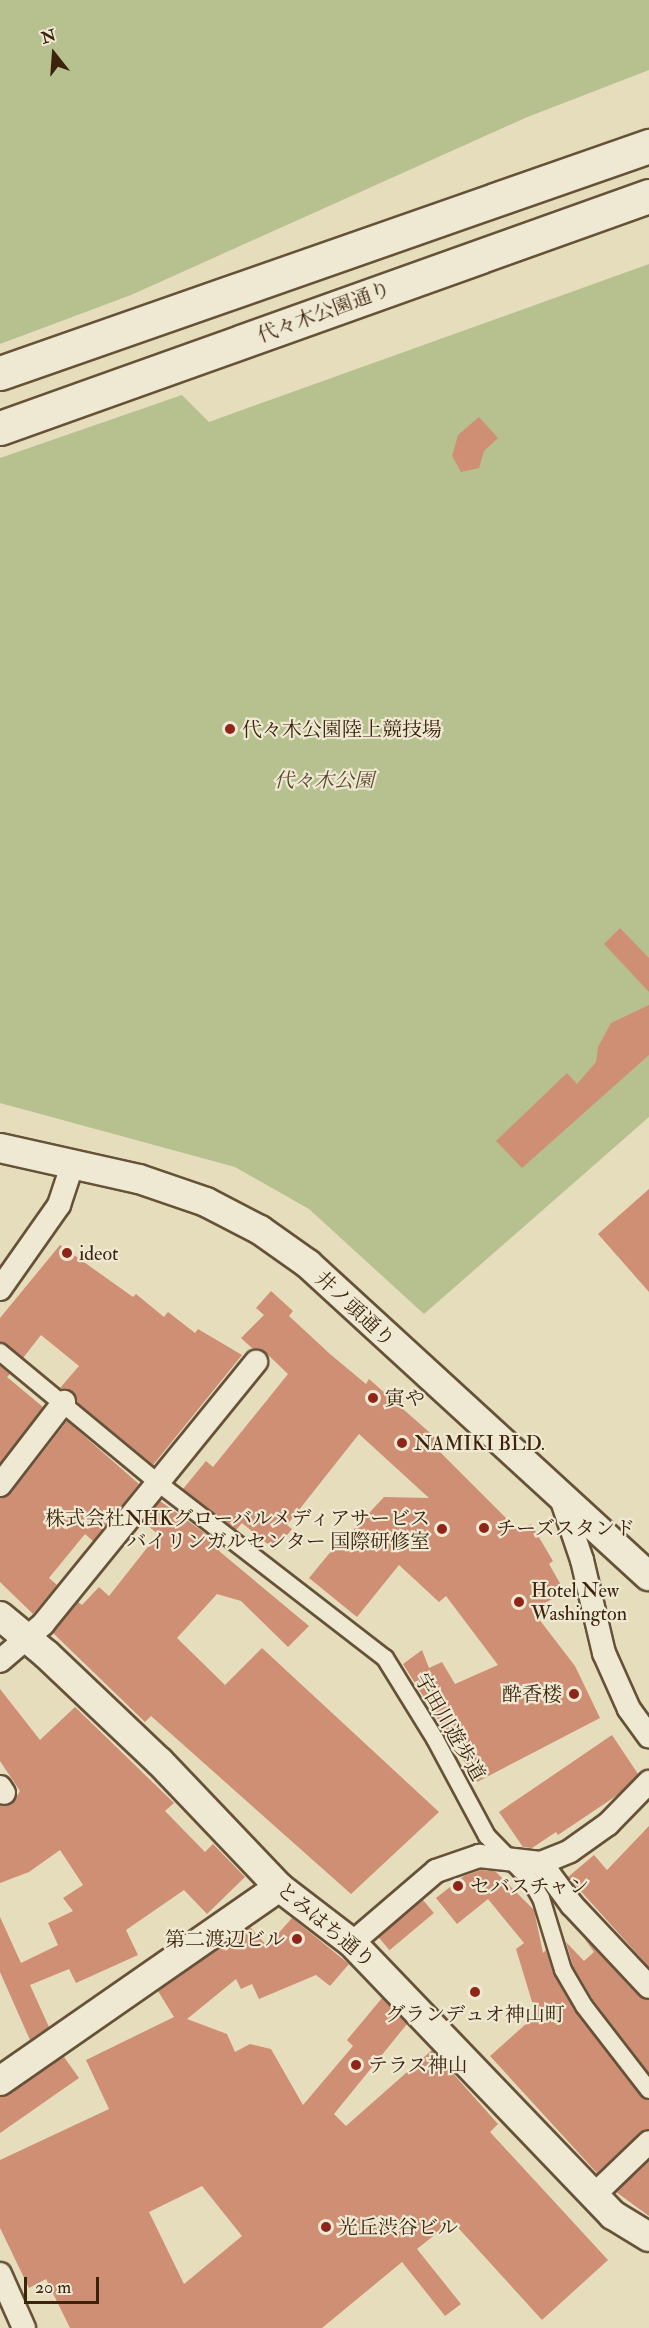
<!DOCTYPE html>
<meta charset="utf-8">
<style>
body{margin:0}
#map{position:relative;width:649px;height:2328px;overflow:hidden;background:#e6ddbc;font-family:"IM FELL Double Pica","Noto Serif JP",serif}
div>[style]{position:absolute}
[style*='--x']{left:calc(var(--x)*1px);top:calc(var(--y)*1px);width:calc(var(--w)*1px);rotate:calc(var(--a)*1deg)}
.green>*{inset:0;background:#b7c08f}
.building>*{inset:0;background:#cf8f74;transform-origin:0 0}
.roads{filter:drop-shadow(2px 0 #665238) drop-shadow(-2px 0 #665238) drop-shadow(0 2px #665238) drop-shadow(0 -2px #665238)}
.pedestrian>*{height:16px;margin:-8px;padding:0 8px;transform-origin:8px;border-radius:8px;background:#efe9d3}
.minor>*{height:22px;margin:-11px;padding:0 11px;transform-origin:11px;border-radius:11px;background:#efe9d3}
.tertiary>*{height:28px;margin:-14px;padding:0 14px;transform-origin:14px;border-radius:14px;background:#efe9d3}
.secondary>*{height:33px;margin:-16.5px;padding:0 16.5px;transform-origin:16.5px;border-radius:16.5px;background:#efe9d3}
.dots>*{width:16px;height:16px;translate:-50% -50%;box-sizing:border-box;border:3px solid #efe9d3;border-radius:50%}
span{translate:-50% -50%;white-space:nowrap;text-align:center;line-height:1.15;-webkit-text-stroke:4.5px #efe9d3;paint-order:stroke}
.street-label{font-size:20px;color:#3c230c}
.poi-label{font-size:20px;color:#3c230c}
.left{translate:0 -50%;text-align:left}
.right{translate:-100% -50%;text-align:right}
.park-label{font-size:20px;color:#5b4a2d;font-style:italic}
.north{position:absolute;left:24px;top:24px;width:60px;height:60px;-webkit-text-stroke:4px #efe9d3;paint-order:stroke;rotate:343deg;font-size:16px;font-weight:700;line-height:24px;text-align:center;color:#3c230c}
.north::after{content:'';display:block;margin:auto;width:21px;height:27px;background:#3c230c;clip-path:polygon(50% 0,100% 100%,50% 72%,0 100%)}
.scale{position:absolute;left:24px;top:2277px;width:75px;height:27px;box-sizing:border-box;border:3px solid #3c230c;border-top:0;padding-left:8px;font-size:18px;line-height:21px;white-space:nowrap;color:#3c230c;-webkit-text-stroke:4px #efe9d3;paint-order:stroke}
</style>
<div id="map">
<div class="green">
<div style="clip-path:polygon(0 0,649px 0,649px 70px,525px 118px,131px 295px,0 344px)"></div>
<div style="clip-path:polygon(649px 264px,649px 1117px,424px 1314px,309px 1209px,235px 1167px,0 1103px,0 458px,182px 395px,209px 422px)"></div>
</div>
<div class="building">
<div style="clip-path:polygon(479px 417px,498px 438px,484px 451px,479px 468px,461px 472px,452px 456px,458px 435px)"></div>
<div style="clip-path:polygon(620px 928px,649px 958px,649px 992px,604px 944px)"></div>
<div style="clip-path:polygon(649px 1005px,649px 1055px,522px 1168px,496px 1141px,567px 1073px,577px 1084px,596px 1062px,598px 1047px,611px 1023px)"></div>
<div style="clip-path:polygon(649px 1189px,649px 1292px,598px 1234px)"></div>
<div style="clip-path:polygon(60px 1245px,133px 1297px,136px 1294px,164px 1317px,168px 1312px,195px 1333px,198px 1329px,242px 1355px,153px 1465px,77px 1402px,73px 1392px,60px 1388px,79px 1366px,41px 1335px,23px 1358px,0 1342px,0 1318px)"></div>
<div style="clip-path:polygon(271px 1291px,293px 1311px,289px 1316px,330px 1354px,366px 1384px,369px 1379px,437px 1439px,432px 1444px,519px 1531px,531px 1524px,553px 1561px,549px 1564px,565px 1592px,532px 1610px,575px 1666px,600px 1718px,477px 1782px,403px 1664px,422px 1650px,429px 1668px,442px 1662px,455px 1684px,498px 1665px,446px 1596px,439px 1602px,399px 1565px,357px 1617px,309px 1578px,342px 1538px,344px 1540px,384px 1497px,429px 1498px,359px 1434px,287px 1525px,292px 1529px,275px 1550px,242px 1523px,236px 1530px,183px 1489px,206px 1461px,213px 1467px,288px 1374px,264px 1351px,253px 1349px,241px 1338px,264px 1315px,256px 1308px)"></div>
<div style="clip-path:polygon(0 1366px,10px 1374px,7px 1377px,43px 1407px,0 1463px)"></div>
<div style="clip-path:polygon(67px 1421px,139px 1484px,93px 1541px,85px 1534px,49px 1578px,57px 1585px,33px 1614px,0 1582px,0 1498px,11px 1493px)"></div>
<div style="clip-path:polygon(160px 1501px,223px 1546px,219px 1551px,309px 1626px,288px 1647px,241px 1601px,217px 1594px,177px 1638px,225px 1685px,262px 1648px,439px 1812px,351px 1894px,151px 1716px,145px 1722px,53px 1633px,78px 1602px,82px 1605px,99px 1587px,109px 1596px,158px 1534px,143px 1522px)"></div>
<div style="clip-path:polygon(0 1689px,40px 1740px,75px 1707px,174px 1803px,165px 1811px,205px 1852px,213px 1844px,245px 1877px,207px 1914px,184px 1890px,126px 1930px,138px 1955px,76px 1983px,69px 1969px,30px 1985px,49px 2027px,30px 2040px,0 1972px,0 1917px,21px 1963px,58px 1945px,48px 1923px,73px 1911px,63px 1898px,83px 1885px,60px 1850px,29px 1872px,0 1883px,0 1806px,12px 1804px,20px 1791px,0 1761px)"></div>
<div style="clip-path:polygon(612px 1735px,638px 1774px,619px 1794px,558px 1835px,556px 1832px,532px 1848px,523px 1847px,499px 1812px)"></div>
<div style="clip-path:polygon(649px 1826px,649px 1967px,568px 1877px,594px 1855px,607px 1870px)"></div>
<div style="clip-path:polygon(481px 1870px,495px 1871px,534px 1910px,543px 1953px,546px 1950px,554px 1975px,575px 2011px,641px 2096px,649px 2100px,649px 2129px,640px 2132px,597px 2173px,490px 2056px,536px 2015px,516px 1949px,524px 1943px,488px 1899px,457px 1924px,436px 1898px,464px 1876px)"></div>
<div style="left:423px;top:1900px;width:17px;height:58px;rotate:50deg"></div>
<div style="clip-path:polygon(evenodd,292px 1918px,349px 1964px,330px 1986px,316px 1975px,259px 1999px,252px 1984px,241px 1989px,236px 1979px,187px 2019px,227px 2034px,235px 2052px,250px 2044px,271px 2049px,303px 2105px,353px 2046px,347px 2040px,382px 1998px,407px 2024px,334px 2114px,346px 2126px,432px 2050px,498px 2124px,490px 2132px,608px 2260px,542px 2320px,452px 2221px,417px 2249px,461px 2304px,445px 2316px,402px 2262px,322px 2328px,70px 2328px,46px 2279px,29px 2288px,0 2228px,0 2160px,109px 2109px,86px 2060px,174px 2017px,158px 1991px,250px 1927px,267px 1946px,292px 1918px,202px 2186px,242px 2236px,184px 2284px,149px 2212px,202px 2186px)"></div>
<div style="clip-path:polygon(584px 1938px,639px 1996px,649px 2000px,649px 2073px,593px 2000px,573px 1966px,566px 1942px,584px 1961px,594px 1952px)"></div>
<div style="clip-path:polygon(64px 2057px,79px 2078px,0 2133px,0 2097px)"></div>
<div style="clip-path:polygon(649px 2161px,649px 2216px,616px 2192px)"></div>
</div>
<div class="roads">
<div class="pedestrian">
<div style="--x:0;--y:1352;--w:204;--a:39.6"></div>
<div style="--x:157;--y:1482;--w:288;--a:37.7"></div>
<div style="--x:385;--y:1658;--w:95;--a:58.3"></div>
<div style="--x:435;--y:1739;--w:110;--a:61.8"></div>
<div style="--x:487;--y:1836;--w:63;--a:45.6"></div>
<div style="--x:531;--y:1881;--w:20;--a:60"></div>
<div style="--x:541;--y:1898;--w:75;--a:73"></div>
<div style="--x:563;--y:1970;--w:42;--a:59.7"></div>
<div style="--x:584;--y:2006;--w:106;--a:52.3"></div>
</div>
<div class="minor">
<div style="--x:0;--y:1289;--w:103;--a:-54.9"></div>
<div style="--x:59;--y:1205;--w:41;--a:-71.6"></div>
<div style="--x:0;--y:1485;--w:105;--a:-52.4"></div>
<div style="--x:560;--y:1495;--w:69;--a:71.3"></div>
<div style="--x:582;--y:1560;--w:96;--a:76.7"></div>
<div style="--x:604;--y:1653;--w:61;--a:65.9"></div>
<div style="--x:629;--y:1709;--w:34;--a:54"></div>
<div style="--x:0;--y:1661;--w:57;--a:-40.7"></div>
<div style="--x:43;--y:1624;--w:338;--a:-50.9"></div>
<div style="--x:0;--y:1787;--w:7;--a:56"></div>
<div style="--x:541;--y:1863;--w:52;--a:53.6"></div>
<div style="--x:572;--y:1905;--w:112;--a:46.8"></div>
<div style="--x:352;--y:1943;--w:111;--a:-40.6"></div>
<div style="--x:436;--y:1871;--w:46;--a:-19.2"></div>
<div style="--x:479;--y:1856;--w:62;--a:6.4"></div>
<div style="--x:541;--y:1863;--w:31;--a:-22"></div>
<div style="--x:570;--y:1851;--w:47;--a:-35.4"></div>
<div style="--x:608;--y:1824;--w:59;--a:-45.7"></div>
<div style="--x:594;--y:2195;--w:76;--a:-43.9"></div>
<div style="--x:0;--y:2274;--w:59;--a:66"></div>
</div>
<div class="tertiary">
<div style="--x:0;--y:1148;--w:142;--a:12.6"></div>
<div style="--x:139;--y:1179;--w:71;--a:18.9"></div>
<div style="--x:206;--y:1202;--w:61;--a:27.4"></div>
<div style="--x:260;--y:1230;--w:59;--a:35.3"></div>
<div style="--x:308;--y:1264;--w:462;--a:42.5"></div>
<div style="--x:0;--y:1616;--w:60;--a:39.6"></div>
<div style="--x:46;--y:1654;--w:157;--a:43.5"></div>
<div style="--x:160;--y:1762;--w:173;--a:46.4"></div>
<div style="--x:279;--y:1887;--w:92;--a:37.5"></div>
<div style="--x:352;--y:1943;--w:377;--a:46.2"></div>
<div style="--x:613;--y:2215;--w:42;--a:31.4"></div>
<div style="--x:0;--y:2081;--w:340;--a:-34.8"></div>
</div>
<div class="secondary">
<div style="--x:0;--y:373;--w:688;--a:-19.28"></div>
<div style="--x:0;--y:428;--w:689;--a:-19.67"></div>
</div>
</div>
<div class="dots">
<div style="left:230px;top:729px;background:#8f2418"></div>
<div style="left:67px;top:1253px;background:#8f2418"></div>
<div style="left:373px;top:1398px;background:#8f2418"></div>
<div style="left:402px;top:1443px;background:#8f2418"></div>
<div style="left:484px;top:1528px;background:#8f2418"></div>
<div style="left:442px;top:1529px;background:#8f2418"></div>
<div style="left:519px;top:1602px;background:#8f2418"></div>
<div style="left:574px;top:1694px;background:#8f2418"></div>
<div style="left:458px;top:1886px;background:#8f2418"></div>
<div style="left:297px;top:1939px;background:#8f2418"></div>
<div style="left:475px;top:1992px;background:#8f2418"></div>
<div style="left:356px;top:2065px;background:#8f2418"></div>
<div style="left:326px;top:2227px;background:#8f2418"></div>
</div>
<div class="street-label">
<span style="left:324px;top:312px;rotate:-20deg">代々木公園通り</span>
<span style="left:355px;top:1309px;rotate:43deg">井ノ頭通り</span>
<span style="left:450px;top:1727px;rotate:60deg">宇田川遊歩道</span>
<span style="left:326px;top:1925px;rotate:40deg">とみはち通り</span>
</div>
<div class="poi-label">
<span class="left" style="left:242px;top:729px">代々木公園陸上競技場</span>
<span class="left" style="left:79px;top:1253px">ideot</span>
<span class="left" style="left:385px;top:1398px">寅や</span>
<span class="left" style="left:414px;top:1443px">NAMIKI BLD.</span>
<span class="right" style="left:430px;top:1530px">株式会社NHKグローバルメディアサービス<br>バイリンガルセンター 国際研修室</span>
<span class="left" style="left:496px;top:1528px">チーズスタンド</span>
<span class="left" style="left:531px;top:1602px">Hotel New<br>Washington</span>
<span class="right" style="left:562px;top:1694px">酔香楼</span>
<span class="left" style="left:470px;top:1886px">セバスチャン</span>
<span class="right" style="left:285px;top:1939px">第二渡辺ビル</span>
<span style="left:475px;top:2014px">グランデュオ神山町</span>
<span class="left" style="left:368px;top:2065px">テラス神山</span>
<span class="left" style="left:338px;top:2227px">光丘渋谷ビル</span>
</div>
<div class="park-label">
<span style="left:324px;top:780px">代々木公園</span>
</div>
<div class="north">N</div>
<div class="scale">20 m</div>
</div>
